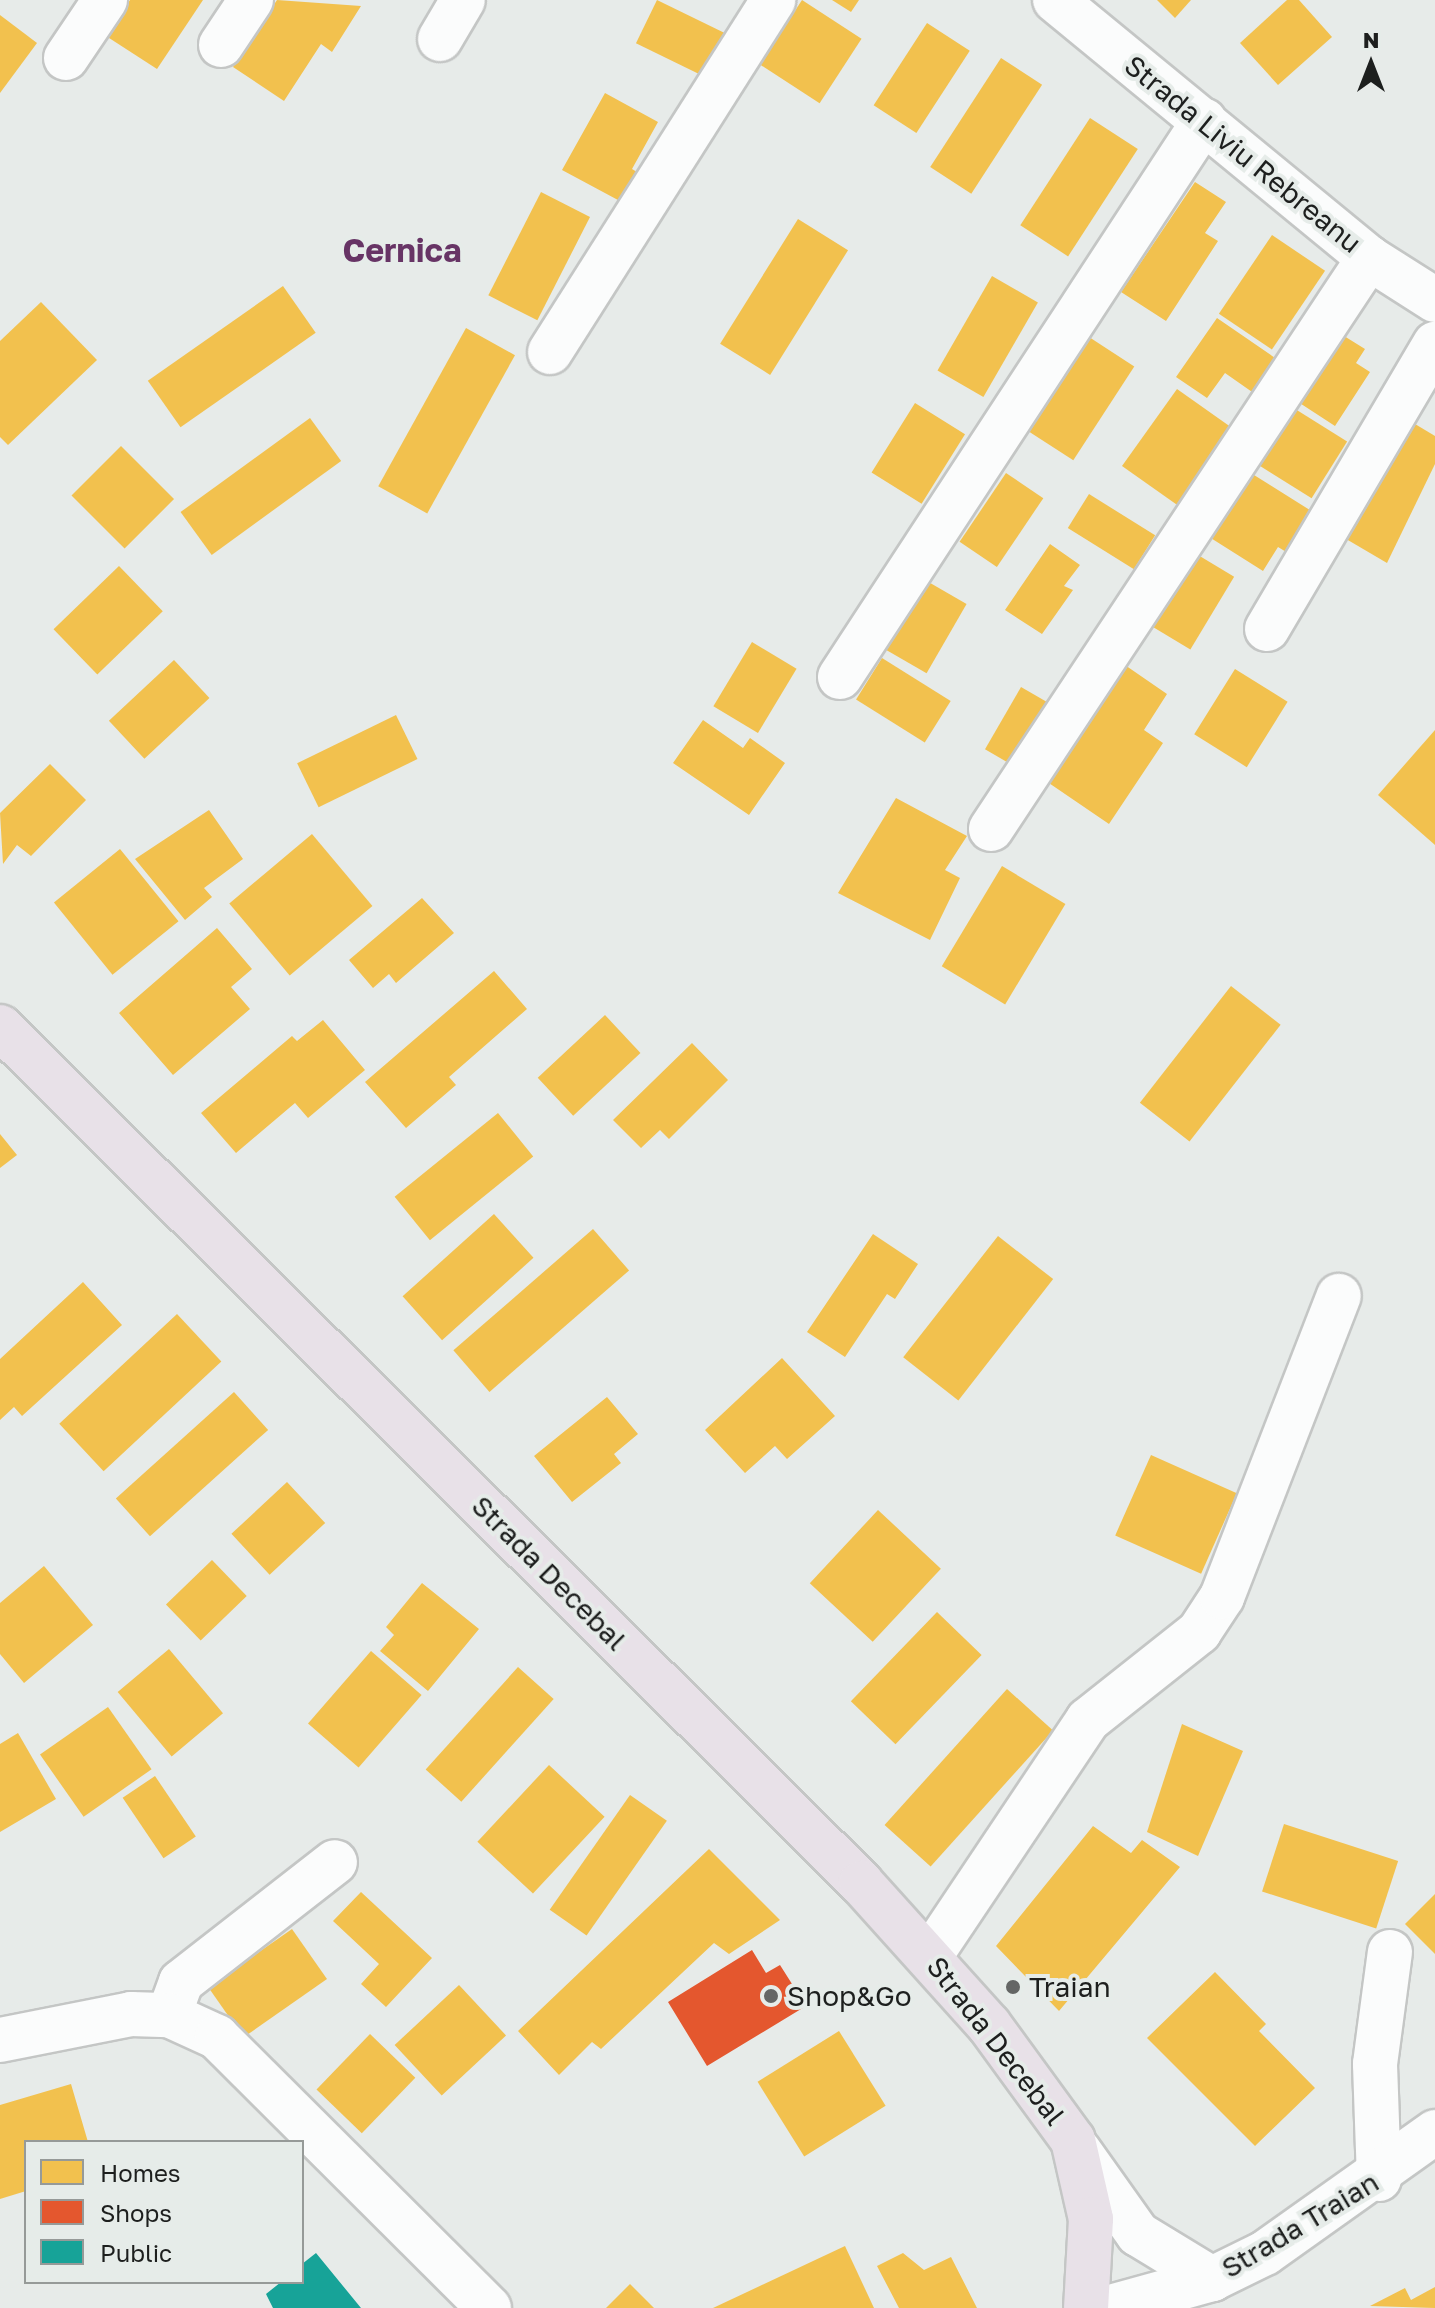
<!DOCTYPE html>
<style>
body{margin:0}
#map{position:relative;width:1435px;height:2308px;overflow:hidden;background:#e7ebe9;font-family:"Golos Text",sans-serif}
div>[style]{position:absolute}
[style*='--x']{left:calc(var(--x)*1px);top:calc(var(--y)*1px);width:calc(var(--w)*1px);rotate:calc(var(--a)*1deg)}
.homes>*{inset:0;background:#f2c14e;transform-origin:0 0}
.shops>*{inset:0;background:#e4572e}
.public>*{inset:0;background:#17a398}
.roads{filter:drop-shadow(2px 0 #c4c6c5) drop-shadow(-2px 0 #c4c6c5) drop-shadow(0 2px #c4c6c5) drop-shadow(0 -2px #c4c6c5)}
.minor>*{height:44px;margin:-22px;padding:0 22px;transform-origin:22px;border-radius:22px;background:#fbfcfc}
.major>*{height:44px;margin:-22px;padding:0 22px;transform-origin:22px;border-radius:22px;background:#e8e1e8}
.dots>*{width:22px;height:22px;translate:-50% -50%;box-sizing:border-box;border:4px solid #e6ece9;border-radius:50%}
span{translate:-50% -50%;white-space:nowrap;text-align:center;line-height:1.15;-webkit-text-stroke:8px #e6ece9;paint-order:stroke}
.street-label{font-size:28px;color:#1d1f1e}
.poi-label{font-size:28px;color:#1d1f1e}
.left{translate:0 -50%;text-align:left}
.quarter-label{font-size:32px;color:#673465;font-weight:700}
.legend{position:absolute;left:24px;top:2140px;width:280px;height:144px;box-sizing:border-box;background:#e6ece9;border:2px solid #969a98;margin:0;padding:10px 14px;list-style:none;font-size:24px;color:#1d1f1e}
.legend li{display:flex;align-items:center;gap:16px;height:40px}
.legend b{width:40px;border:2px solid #969a98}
.north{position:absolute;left:1331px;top:24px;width:80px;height:80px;-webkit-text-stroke:6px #e6ece9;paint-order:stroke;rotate:0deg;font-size:22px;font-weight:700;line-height:32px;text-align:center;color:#1d1f1e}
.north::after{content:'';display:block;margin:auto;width:28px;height:36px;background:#1d1f1e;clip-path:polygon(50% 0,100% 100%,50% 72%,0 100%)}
</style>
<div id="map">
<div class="homes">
<div style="clip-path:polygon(130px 0,203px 0,157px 69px,106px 36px)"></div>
<div style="clip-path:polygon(277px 0,361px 6px,332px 52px,321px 44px,284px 101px,233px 67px)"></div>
<div style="left:657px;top:0;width:77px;height:48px;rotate:26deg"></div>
<div style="left:802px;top:0;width:71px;height:77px;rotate:33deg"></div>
<div style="clip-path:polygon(832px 0,859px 0,851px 12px)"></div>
<div style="clip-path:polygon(1157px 0,1191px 0,1175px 18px)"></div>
<div style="clip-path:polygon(1287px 0,1299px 0,1332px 37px,1278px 85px,1240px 43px)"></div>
<div style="clip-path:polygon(0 15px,37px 43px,0 93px)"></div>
<div style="left:927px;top:23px;width:51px;height:98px;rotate:33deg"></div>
<div style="left:1001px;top:58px;width:49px;height:130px;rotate:33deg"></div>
<div style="clip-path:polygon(605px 93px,658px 122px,632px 169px,647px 178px,631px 207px,562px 170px)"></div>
<div style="left:1090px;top:118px;width:57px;height:128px;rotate:33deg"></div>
<div style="clip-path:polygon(1195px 182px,1226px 202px,1205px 233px,1218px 241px,1166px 321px,1121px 292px)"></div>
<div style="left:541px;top:192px;width:55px;height:116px;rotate:27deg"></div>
<div style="left:798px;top:219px;width:59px;height:147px;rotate:32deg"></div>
<div style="left:1272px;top:235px;width:64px;height:95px;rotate:34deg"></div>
<div style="left:992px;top:276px;width:53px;height:109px;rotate:30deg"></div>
<div style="left:283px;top:286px;width:57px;height:165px;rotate:55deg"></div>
<div style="clip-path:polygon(41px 302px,97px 360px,8px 445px,0 437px,0 341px)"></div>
<div style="clip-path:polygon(1217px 318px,1278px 360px,1255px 394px,1225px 373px,1207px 398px,1176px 377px)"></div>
<div style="left:466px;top:328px;width:56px;height:181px;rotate:29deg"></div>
<div style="clip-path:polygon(1336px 331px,1365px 349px,1356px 363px,1370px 372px,1335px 426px,1292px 398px)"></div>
<div style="left:1089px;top:337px;width:54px;height:112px;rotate:33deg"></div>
<div style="clip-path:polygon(1177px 389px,1235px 430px,1190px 514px,1122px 466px)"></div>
<div style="left:915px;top:403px;width:59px;height:82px;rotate:32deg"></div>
<div style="left:1292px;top:407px;width:65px;height:67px;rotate:32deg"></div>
<div style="left:310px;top:418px;width:53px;height:160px;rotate:54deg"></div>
<div style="clip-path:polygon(1410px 421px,1435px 436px,1435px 464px,1387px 563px,1341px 536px)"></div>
<div style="left:121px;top:446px;width:75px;height:70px;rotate:45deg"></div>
<div style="clip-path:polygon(1246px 470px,1313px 512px,1288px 553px,1278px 547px,1263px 571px,1206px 535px)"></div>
<div style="left:1006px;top:473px;width:45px;height:83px;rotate:34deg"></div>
<div style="left:1089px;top:494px;width:78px;height:40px;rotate:32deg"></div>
<div style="clip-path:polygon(1050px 544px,1080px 565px,1064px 586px,1073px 590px,1042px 634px,1005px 610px)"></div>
<div style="left:1193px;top:552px;width:48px;height:85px;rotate:31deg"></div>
<div style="left:119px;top:566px;width:63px;height:91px;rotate:46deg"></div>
<div style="left:925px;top:580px;width:48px;height:80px;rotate:30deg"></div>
<div style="left:752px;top:642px;width:52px;height:75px;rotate:31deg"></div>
<div style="left:882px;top:658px;width:81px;height:49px;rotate:32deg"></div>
<div style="left:174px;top:660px;width:52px;height:89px;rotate:47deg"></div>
<div style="clip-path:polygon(1122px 663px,1167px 694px,1144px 730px,1163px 743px,1109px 824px,1043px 779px)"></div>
<div style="left:1235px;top:669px;width:62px;height:77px;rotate:32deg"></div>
<div style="left:1021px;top:687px;width:44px;height:72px;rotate:30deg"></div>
<div style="left:396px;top:715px;width:49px;height:110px;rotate:64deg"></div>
<div style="clip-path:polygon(703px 720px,743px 748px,750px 738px,785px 763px,749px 815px,673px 763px)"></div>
<div style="clip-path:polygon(1435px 730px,1435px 845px,1378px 795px)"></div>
<div style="clip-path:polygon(50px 764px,86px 800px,31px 856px,17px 845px,3px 864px,0 813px)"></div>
<div style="clip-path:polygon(896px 798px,967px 836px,945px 870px,960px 878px,930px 940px,838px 893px)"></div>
<div style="clip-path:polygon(209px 810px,243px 859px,204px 888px,212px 897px,185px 920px,135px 859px)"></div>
<div style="left:312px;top:834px;width:94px;height:108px;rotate:50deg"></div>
<div style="left:120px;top:849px;width:93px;height:85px;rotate:51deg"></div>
<div style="left:1002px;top:866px;width:74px;height:117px;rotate:31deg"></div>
<div style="clip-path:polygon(422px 898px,454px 933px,396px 983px,389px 974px,373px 988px,349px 960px)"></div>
<div style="clip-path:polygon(217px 928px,252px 969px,231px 987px,250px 1009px,173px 1075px,119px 1013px)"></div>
<div style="clip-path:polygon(494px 971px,527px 1009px,449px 1077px,456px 1085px,406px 1128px,365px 1082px)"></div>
<div style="left:1231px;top:986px;width:63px;height:148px;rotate:38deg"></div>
<div style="left:605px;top:1015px;width:52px;height:92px;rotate:47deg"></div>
<div style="clip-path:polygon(323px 1020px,365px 1070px,308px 1118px,295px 1103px,236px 1153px,201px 1113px,292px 1036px,297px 1041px)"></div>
<div style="clip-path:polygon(692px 1043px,728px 1080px,669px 1139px,660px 1130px,641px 1148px,613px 1120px)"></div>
<div style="left:498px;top:1113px;width:56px;height:133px;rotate:51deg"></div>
<div style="clip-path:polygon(0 1134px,17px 1155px,0 1168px)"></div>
<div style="left:494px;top:1214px;width:59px;height:123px;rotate:48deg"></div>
<div style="left:593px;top:1229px;width:55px;height:185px;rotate:49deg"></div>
<div style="clip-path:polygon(873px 1234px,918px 1264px,895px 1299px,887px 1294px,845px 1357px,807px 1332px)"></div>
<div style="left:998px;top:1236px;width:70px;height:154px;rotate:38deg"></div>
<div style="clip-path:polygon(83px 1282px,122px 1325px,22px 1416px,14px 1407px,0 1420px,0 1359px)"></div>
<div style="left:177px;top:1314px;width:65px;height:161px;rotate:47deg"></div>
<div style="clip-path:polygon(782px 1358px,835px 1416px,787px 1459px,775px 1446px,745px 1473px,705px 1430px)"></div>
<div style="left:234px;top:1392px;width:51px;height:159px;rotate:48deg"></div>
<div style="clip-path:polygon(607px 1397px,638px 1434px,614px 1454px,621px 1463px,572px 1502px,534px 1456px)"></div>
<div style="left:1151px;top:1455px;width:94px;height:88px;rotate:24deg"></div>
<div style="left:287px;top:1482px;width:56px;height:76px;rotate:47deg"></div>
<div style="left:878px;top:1510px;width:86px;height:100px;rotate:43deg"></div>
<div style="left:212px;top:1560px;width:50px;height:64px;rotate:46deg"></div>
<div style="clip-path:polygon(44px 1566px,93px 1625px,24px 1683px,0 1654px,0 1603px)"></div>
<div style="clip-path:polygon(422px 1583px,479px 1629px,428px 1691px,380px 1651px,394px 1635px,386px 1627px)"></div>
<div style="left:937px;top:1612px;width:62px;height:124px;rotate:44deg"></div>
<div style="left:169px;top:1649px;width:84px;height:67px;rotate:50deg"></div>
<div style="left:371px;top:1651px;width:67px;height:96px;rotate:41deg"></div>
<div style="left:518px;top:1667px;width:48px;height:138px;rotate:42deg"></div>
<div style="left:1007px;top:1689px;width:62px;height:183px;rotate:42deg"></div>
<div style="left:108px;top:1707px;width:76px;height:83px;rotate:55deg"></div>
<div style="clip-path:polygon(1182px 1724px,1243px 1751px,1198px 1856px,1147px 1832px)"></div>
<div style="clip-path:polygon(18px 1733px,56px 1799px,0 1832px,0 1744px)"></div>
<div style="left:549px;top:1765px;width:76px;height:105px;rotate:43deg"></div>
<div style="left:155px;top:1776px;width:73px;height:39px;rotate:56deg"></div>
<div style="left:630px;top:1795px;width:45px;height:140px;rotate:35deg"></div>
<div style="left:1284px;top:1824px;width:120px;height:71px;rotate:18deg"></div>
<div style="clip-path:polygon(1093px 1826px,1131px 1853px,1142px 1840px,1180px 1867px,1059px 2011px,996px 1946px)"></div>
<div style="clip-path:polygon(709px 1849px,780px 1920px,729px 1954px,714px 1943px,601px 2049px,592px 2042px,559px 2075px,518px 2031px)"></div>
<div style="clip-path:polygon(361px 1892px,432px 1958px,386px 2007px,361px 1984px,379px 1964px,333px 1921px)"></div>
<div style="clip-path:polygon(1435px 1894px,1435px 1954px,1405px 1924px)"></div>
<div style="left:292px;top:1929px;width:61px;height:102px;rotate:55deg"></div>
<div style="clip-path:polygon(1215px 1972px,1266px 2024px,1259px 2031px,1315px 2088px,1255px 2146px,1147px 2038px)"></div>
<div style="left:459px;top:1985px;width:69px;height:88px;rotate:47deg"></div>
<div style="left:839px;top:2031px;width:88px;height:96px;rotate:58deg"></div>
<div style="left:370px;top:2034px;width:63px;height:77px;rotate:44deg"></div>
<div style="clip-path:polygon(71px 2084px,88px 2142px,26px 2142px,26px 2191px,0 2199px,0 2105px)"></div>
<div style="clip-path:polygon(845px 2246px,874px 2308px,713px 2308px)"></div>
<div style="clip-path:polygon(903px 2253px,924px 2270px,951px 2257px,977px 2308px,899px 2308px,877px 2266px)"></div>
<div style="clip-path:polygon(630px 2284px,654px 2308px,606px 2308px)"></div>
<div style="clip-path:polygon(1435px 2287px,1435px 2308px,1370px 2306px,1405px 2288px,1411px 2300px)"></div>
</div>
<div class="shops">
<div style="clip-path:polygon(752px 1950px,766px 1973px,780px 1965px,806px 2006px,707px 2066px,668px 2002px)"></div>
</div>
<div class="public">
<div style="clip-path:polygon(316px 2253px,361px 2308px,273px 2308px,266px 2294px,281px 2282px,302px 2282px,302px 2264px)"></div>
</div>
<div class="roads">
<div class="minor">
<div style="--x:1055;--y:0;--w:406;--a:39.4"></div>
<div style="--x:1369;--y:258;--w:78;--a:32.5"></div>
<div style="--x:440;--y:39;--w:45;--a:-59.5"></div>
<div style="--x:221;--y:45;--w:54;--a:-56.3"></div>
<div style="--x:66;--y:58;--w:70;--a:-56.1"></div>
<div style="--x:550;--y:352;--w:417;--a:-57.6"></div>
<div style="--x:1267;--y:629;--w:331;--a:-59.5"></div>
<div style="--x:840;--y:677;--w:665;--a:-56.79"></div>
<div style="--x:991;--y:829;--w:685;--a:-56.5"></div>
<div style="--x:930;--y:1956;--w:284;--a:-56.2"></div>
<div style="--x:1088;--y:1720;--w:142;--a:-38.4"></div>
<div style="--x:1199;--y:1632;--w:42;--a:-56.7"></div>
<div style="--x:1222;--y:1597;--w:323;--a:-68.8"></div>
<div style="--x:169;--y:2015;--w:35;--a:-70"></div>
<div style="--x:181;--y:1982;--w:195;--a:-37.9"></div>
<div style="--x:0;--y:2040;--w:134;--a:-11.2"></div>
<div style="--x:131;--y:2014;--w:38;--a:2"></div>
<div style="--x:169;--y:2015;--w:53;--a:24.6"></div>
<div style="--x:217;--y:2037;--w:384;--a:44.9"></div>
<div style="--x:1079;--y:2151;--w:102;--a:54.6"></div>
<div style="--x:1138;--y:2234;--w:87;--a:31.3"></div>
<div style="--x:1379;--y:2179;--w:115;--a:-92"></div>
<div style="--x:1375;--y:2064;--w:113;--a:-82.4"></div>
<div style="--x:1107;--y:2308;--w:109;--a:-15.4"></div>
<div style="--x:1212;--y:2279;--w:59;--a:-26.1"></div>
<div style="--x:1265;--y:2253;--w:209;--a:-35.4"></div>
</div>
<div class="major">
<div style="--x:0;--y:1027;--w:1214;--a:44.83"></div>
<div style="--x:861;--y:1883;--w:191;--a:48"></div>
<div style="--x:989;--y:2025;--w:142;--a:53.9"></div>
<div style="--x:1073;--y:2140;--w:81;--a:77.2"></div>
<div style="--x:1091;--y:2219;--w:89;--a:93.2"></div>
</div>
</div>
<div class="dots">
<div style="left:1013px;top:1987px;background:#646665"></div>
<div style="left:771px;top:1996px;background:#646665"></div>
</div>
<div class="street-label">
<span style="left:1243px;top:154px;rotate:39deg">Strada Liviu Rebreanu</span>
<span style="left:549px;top:1573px;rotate:45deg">Strada Decebal</span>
<span style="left:996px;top:2041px;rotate:52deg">Strada Decebal</span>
<span style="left:1300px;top:2225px;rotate:-31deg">Strada Traian</span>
</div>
<div class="poi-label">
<span class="left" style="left:1029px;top:1987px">Traian</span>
<span class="left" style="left:787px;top:1996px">Shop&amp;Go</span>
</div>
<div class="quarter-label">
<span style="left:402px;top:250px">Cernica</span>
</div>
<ul class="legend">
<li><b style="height:22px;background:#f2c14e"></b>Homes</li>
<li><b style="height:22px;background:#e4572e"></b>Shops</li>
<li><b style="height:22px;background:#17a398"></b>Public</li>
</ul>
<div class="north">N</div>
</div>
